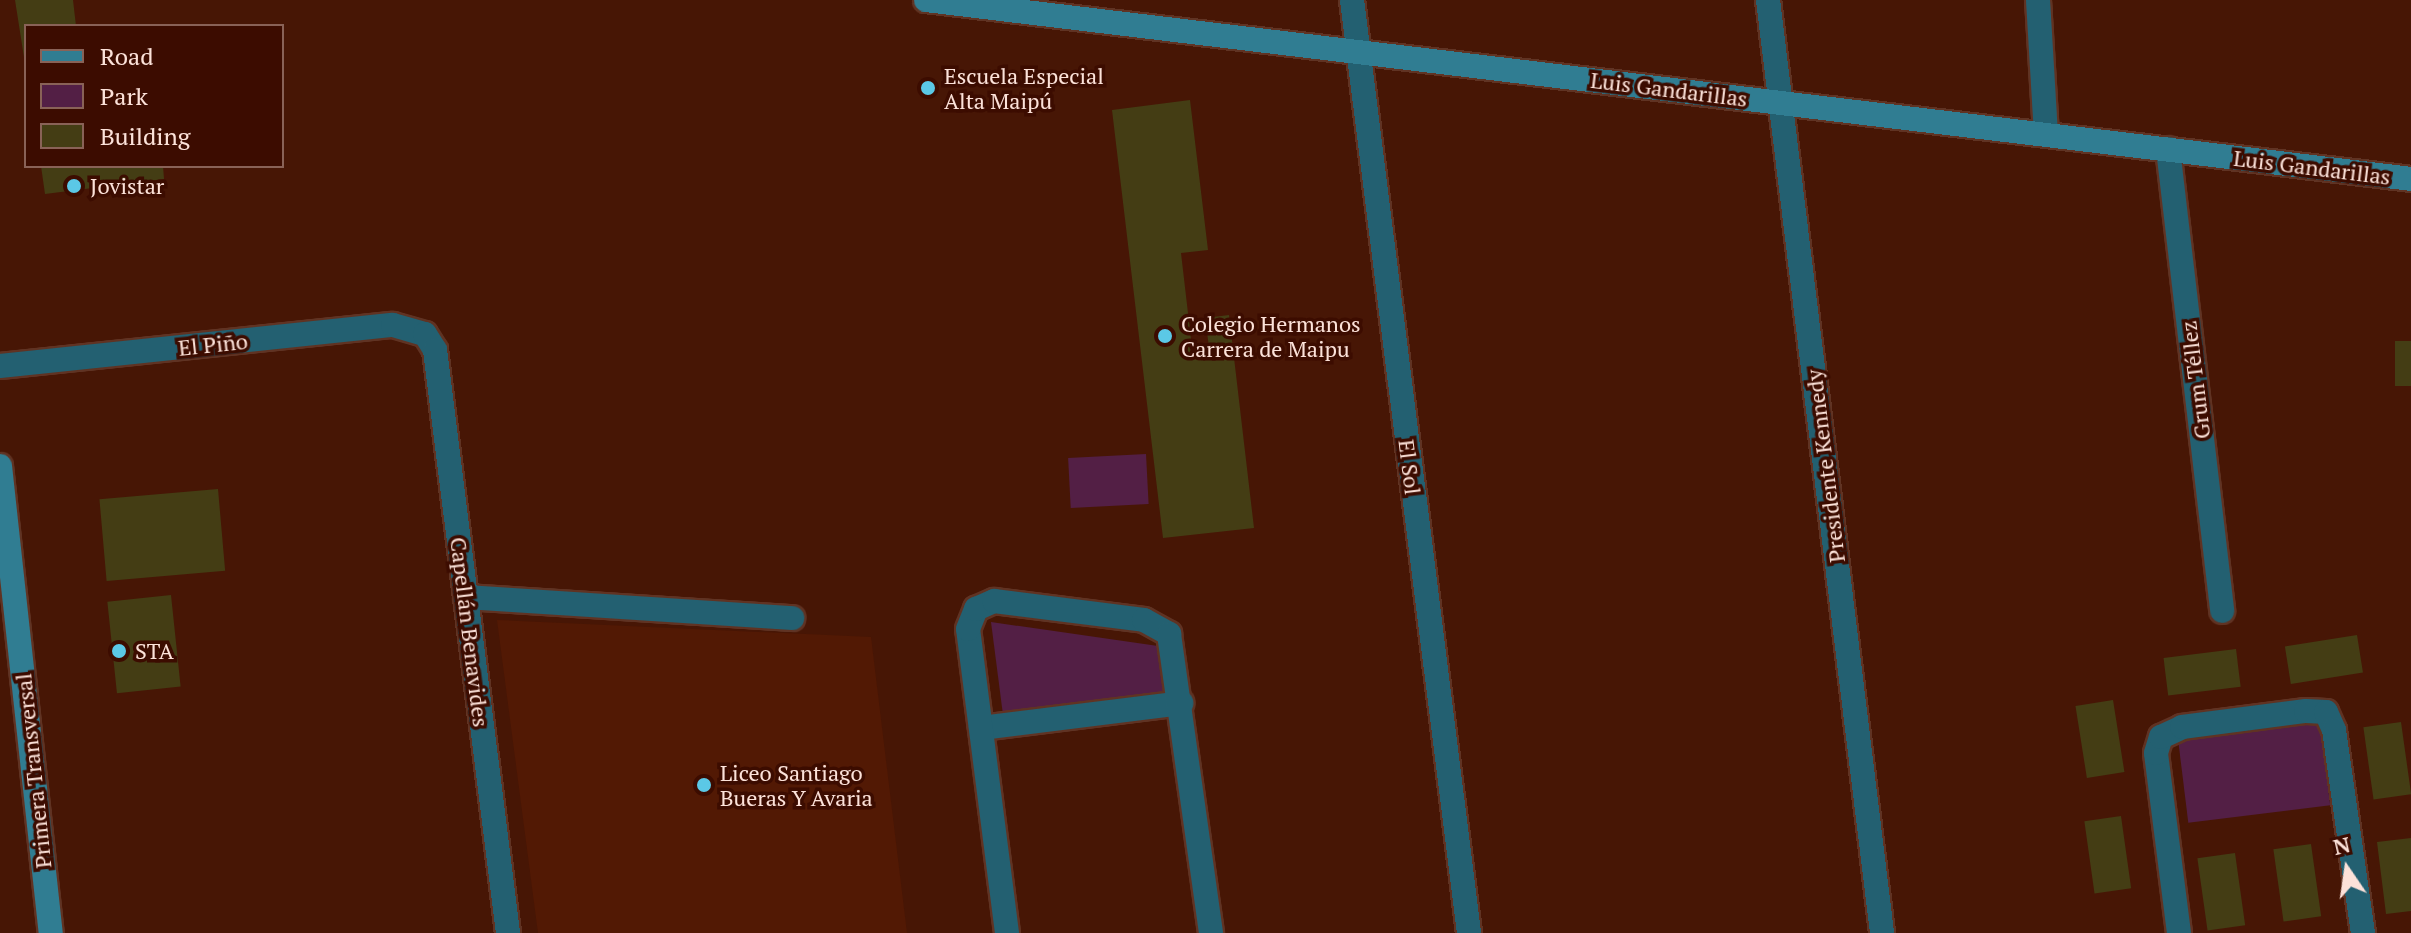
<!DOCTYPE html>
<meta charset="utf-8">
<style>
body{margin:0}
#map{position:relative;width:2411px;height:933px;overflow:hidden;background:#471605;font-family:"PT Serif",serif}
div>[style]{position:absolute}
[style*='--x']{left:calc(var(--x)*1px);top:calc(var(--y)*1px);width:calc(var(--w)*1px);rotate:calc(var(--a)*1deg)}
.built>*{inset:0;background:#521904}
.green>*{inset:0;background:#531f45;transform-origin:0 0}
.building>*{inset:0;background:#443d14;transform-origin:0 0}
.roads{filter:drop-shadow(2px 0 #603323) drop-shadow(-2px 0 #603323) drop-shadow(0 2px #603323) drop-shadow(0 -2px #603323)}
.street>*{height:24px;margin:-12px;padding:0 12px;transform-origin:12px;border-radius:12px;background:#236071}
.secondary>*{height:24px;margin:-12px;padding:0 12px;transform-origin:12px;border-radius:12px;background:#307d92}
.dots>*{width:22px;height:22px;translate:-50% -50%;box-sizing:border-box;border:4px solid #3c0c00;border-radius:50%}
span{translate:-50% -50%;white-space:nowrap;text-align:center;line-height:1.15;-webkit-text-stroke:7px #3c0c00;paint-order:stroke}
.poi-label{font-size:22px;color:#fce2d9}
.left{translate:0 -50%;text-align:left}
.street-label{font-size:22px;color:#fce2d9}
.legend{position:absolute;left:24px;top:24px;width:260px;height:144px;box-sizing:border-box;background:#3c0c00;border:2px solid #896257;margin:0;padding:10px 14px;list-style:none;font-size:24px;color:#fce2d9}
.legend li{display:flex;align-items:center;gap:16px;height:40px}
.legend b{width:40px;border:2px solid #896257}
.north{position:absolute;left:2307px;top:829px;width:80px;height:80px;-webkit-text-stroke:6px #3c0c00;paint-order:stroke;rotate:347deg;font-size:22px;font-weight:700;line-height:32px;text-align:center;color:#fce2d9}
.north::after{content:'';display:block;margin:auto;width:28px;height:36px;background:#fce2d9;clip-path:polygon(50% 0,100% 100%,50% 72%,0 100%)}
</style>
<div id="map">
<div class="built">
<div style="clip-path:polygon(497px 620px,871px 637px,907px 933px,538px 933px)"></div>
</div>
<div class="green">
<div style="left:1146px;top:454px;width:50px;height:78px;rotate:87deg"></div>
<div style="clip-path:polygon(991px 622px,1165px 647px,1172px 697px,1003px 715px)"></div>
<div style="left:2320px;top:722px;width:84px;height:143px;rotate:83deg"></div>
</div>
<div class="building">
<div style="clip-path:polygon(15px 0,73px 0,76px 26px,26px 26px,26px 70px)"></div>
<div style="clip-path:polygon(1190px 100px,1208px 250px,1181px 253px,1193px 356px,1210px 354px,1205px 318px,1229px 315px,1254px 528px,1163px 538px,1112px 110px)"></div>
<div style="clip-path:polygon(41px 166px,163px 166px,164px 179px,45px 194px)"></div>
<div style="left:2395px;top:341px;width:16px;height:45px"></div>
<div style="left:218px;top:489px;width:82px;height:119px;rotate:85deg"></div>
<div style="left:171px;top:595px;width:92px;height:64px;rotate:84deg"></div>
<div style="left:2357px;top:635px;width:38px;height:73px;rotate:81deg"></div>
<div style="left:2236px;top:649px;width:38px;height:73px;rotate:83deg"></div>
<div style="left:2113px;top:700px;width:73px;height:38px;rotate:81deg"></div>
<div style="left:2401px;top:722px;width:73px;height:38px;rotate:82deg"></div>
<div style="left:2121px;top:816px;width:73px;height:37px;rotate:82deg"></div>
<div style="clip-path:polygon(2411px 838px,2411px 911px,2386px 914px,2377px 842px)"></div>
<div style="left:2311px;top:844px;width:73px;height:38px;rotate:82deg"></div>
<div style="left:2235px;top:853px;width:73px;height:38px;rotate:82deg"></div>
</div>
<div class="roads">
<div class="street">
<div style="--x:1352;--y:0;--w:940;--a:82.85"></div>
<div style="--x:1768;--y:0;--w:940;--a:83.03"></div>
<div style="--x:2038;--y:0;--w:135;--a:86.6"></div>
<div style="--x:2168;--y:149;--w:465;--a:83.3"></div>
<div style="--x:0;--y:366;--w:395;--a:-6"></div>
<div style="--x:393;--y:325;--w:33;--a:16"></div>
<div style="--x:425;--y:334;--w:19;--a:58"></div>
<div style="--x:435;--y:350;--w:588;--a:82.86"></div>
<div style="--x:466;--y:597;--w:327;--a:3.7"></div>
<div style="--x:981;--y:728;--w:202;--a:-7.1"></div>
<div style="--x:1007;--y:933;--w:306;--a:-97.3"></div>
<div style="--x:968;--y:629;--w:22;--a:-68"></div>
<div style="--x:976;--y:609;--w:20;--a:-24"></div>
<div style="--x:994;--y:601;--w:151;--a:7.2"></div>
<div style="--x:1144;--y:620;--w:29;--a:29"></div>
<div style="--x:1169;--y:634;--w:302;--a:82"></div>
<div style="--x:2179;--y:933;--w:181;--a:-97.3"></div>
<div style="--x:2156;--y:753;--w:17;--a:-73"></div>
<div style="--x:2161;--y:737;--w:23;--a:-25"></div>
<div style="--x:2182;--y:727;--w:125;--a:-7.4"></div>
<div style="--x:2306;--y:711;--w:20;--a:3"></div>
<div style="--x:2326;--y:712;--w:20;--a:66"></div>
<div style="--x:2334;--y:730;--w:205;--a:81.9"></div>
</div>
<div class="secondary">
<div style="--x:926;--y:0;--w:1496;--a:6.87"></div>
<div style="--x:0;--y:466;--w:470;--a:83.8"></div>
</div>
</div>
<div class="dots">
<div style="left:928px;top:88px;background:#5bc8e6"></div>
<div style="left:74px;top:186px;background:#5bc8e6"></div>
<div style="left:1165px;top:336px;background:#5bc8e6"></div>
<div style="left:119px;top:651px;background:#5bc8e6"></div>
<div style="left:704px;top:785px;background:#5bc8e6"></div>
</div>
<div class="poi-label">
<span class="left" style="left:944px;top:88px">Escuela Especial<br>Alta Maipú</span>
<span class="left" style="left:90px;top:186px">Jovistar</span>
<span class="left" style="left:1181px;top:336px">Colegio Hermanos<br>Carrera de Maipu</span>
<span class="left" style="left:135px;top:651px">STA</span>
<span class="left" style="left:720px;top:785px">Liceo Santiago<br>Bueras Y Avaria</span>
</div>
<div class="street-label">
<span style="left:1669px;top:89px;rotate:7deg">Luis Gandarillas</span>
<span style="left:2312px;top:167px;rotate:7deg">Luis Gandarillas</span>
<span style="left:213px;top:344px;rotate:-6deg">El Piño</span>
<span style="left:2195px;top:380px;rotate:-97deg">Grum Téllez</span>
<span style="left:1825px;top:466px;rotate:-97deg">Presidente Kennedy</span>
<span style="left:1410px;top:467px;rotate:83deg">El Sol</span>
<span style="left:470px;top:632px;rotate:83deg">Capellán Benavides</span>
<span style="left:33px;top:771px;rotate:-96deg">Primera Transversal</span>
</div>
<ul class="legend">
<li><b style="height:10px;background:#307d92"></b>Road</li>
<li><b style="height:22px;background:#531f45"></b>Park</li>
<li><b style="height:22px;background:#443d14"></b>Building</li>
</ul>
<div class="north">N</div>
</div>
